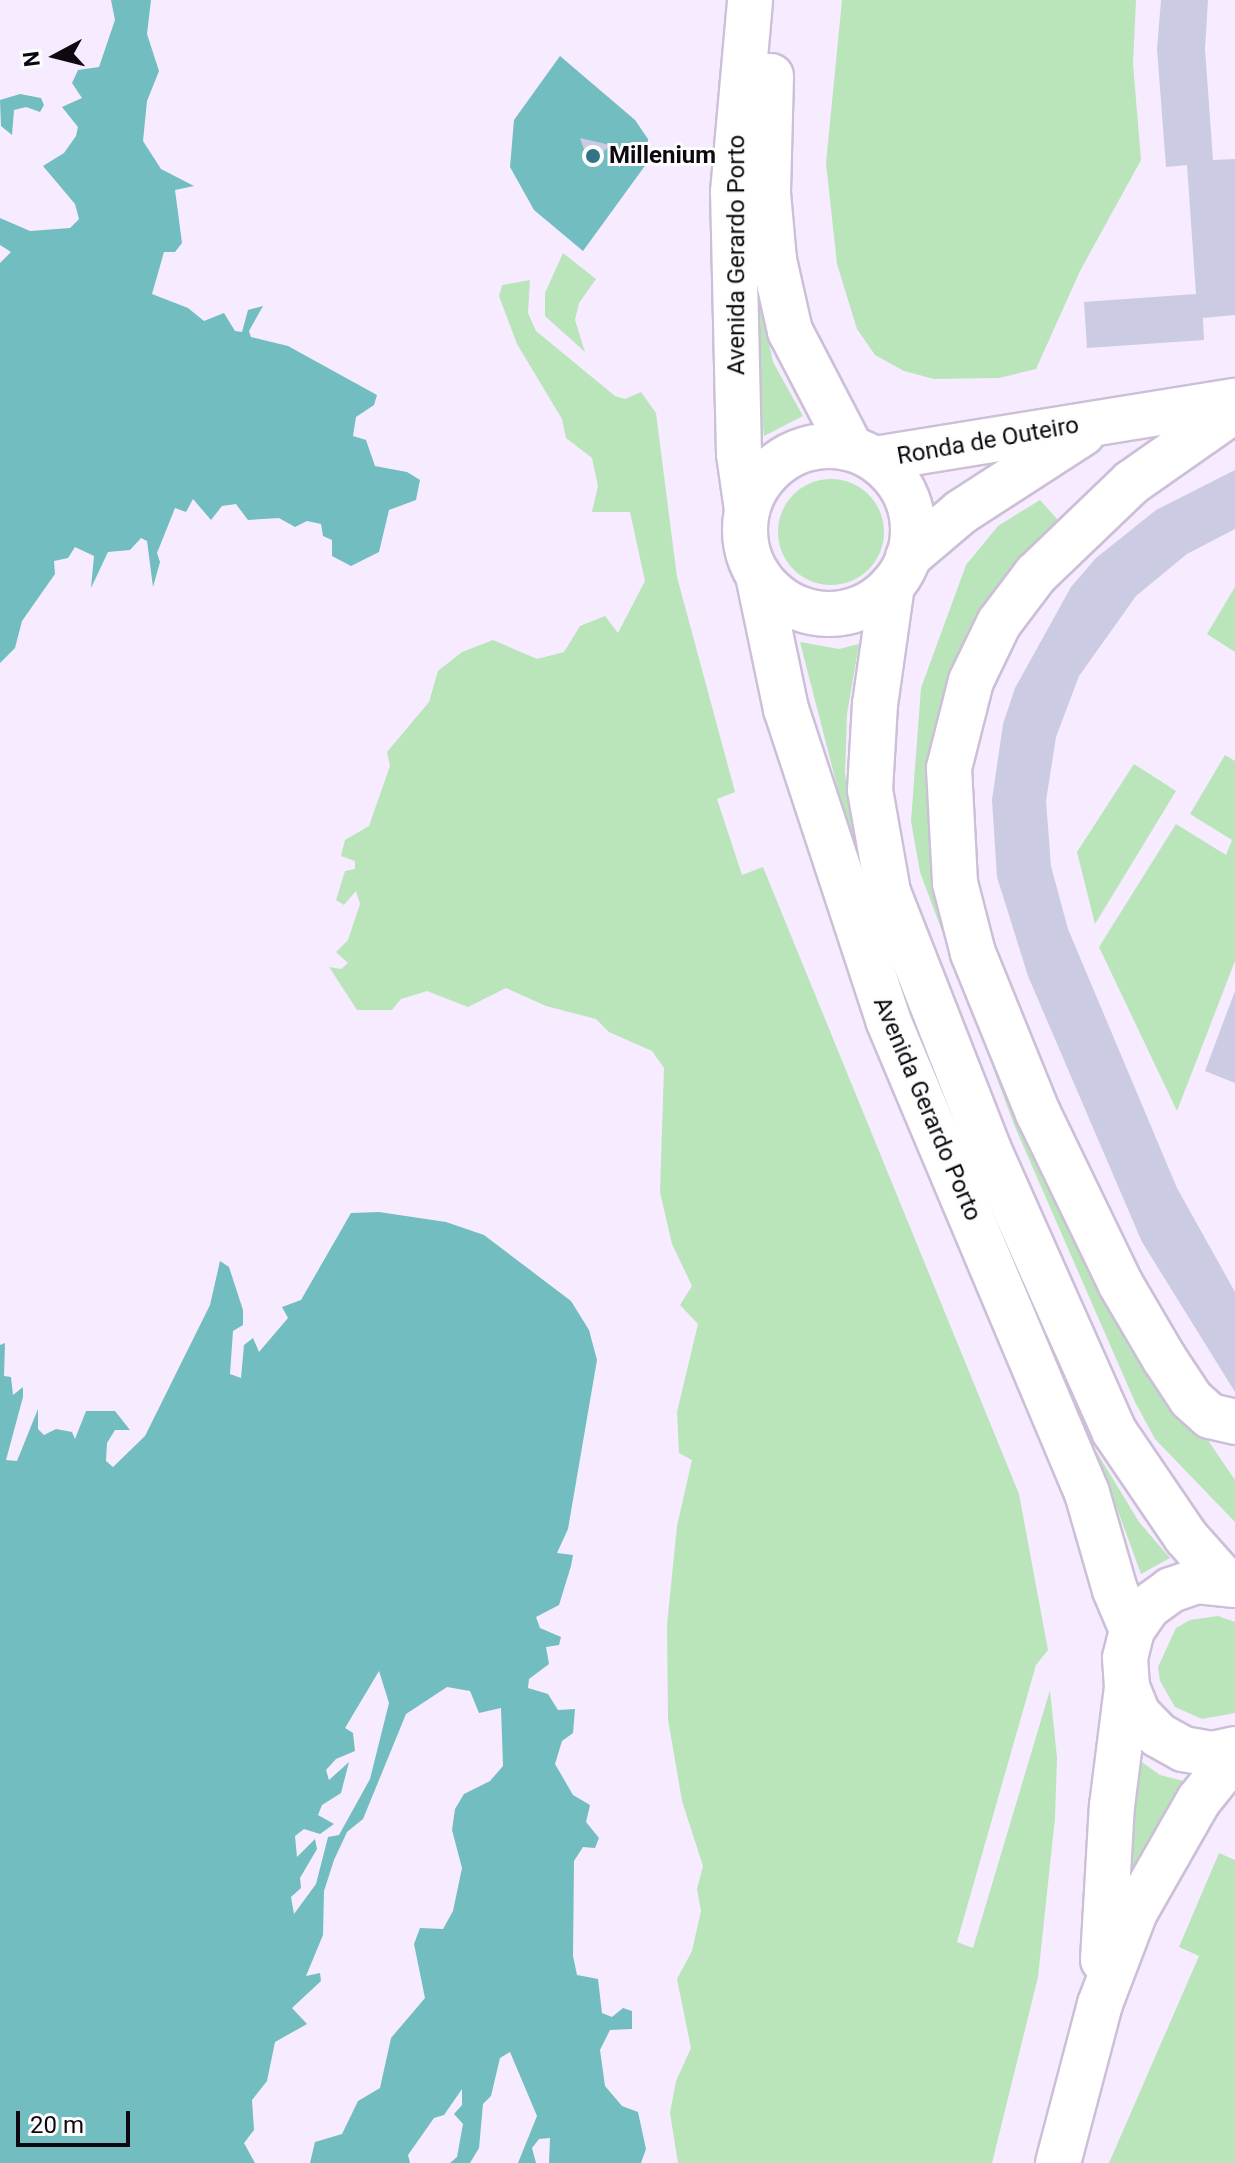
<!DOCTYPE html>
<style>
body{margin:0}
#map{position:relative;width:1235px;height:2163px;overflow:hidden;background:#f6ebff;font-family:Roboto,sans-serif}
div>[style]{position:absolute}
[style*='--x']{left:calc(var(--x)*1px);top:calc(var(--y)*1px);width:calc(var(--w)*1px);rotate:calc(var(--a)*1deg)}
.green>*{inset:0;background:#bae5ba}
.round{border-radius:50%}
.water>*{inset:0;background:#72bdc0}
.building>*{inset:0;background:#cccbe4}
.roads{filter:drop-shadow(2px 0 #ccbfd7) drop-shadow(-2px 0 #ccbfd7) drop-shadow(0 2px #ccbfd7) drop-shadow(0 -2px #ccbfd7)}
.street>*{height:44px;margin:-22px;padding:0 22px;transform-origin:22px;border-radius:22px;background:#fff}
.secondary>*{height:44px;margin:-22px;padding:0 22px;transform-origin:22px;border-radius:22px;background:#fff}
.secondary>.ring{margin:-22px;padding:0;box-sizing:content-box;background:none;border:44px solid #fff;border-radius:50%}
.dots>*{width:22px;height:22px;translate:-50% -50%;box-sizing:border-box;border:4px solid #fdfdfd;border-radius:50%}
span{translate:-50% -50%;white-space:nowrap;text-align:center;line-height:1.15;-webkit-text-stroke:6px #fdfdfd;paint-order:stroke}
.poi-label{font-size:24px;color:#0e0911;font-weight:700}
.left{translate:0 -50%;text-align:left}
.street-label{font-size:24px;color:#0e0911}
.north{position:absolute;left:16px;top:16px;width:80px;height:80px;-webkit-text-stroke:6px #fdfdfd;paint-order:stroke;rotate:263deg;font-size:22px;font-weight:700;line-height:32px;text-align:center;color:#0e0911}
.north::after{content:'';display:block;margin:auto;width:28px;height:36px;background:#0e0911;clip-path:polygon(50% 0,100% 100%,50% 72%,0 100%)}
.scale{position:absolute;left:16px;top:2111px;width:114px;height:36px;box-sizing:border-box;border:4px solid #0e0911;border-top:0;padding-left:10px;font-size:24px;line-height:28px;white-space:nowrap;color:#0e0911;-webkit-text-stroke:6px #fdfdfd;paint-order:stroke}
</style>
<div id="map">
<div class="green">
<div style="clip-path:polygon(842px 0,1136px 0,1133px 64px,1141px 160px,1080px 271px,1036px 369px,999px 378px,934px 379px,904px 371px,875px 355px,857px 329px,837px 264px,826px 163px)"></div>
<div style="clip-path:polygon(563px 253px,596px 279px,579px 303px,575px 320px,585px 352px,605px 370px,545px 316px,545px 293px)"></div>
<div style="clip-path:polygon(530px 280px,528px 313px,536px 331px,615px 396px,625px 399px,641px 392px,656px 413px,677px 577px,735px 792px,717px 799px,742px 875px,763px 867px,1019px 1494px,1048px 1650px,1036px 1665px,957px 1942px,973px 1948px,1050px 1690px,1057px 1758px,1055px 1818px,1038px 1977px,992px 2163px,678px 2163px,670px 2113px,676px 2081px,691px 2048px,677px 1979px,692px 1951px,701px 1911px,697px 1889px,703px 1866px,682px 1801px,668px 1719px,667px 1625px,677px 1526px,692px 1460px,679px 1453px,677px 1412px,698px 1324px,680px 1305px,692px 1286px,672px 1244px,660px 1192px,664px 1068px,652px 1051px,609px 1032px,596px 1019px,546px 1006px,506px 988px,468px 1007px,427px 991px,401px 999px,392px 1010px,357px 1010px,329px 967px,341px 969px,348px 963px,336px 952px,348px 940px,360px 904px,356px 891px,344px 905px,336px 900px,345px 871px,355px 869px,355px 861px,341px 856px,345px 840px,369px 826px,390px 766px,387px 752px,429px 702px,438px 671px,462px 652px,493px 640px,537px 659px,564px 652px,580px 626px,605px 616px,618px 633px,645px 581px,630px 512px,592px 512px,598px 486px,592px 458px,566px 438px,562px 419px,517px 344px,499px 296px,502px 285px)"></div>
<div style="clip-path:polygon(756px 283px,773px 362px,803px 416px,764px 436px,754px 335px)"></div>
<div class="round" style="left:778px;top:479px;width:106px;height:106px"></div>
<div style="clip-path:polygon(1040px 500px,1066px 529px,1001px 592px,939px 828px,1169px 1383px,1235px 1480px,1235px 1522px,1155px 1439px,1135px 1402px,1015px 1127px,920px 872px,911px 821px,921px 688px,966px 565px,998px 526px)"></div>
<div style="clip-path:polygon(1235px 587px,1235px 652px,1207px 634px)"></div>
<div style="clip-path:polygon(800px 642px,839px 649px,859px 644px,847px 714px,845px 774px,862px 883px)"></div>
<div style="clip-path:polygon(1225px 755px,1235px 761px,1235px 961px,1177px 1111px,1099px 947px,1176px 824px,1226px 855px,1232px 840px,1190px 814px)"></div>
<div style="clip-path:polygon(1134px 764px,1176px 791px,1095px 924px,1077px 852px)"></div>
<div style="clip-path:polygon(1096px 1451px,1139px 1522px,1170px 1558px,1141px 1574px)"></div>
<div style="clip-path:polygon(1218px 1616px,1235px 1622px,1235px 1713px,1202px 1719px,1175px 1707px,1160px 1681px,1158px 1667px,1176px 1628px,1190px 1620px)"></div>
<div style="clip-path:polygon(1132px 1755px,1160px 1775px,1191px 1783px,1120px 1927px)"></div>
<div style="clip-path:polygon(1219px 1853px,1235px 1860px,1235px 2163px,1109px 2163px,1199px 1956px,1179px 1947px)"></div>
</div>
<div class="water">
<div style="clip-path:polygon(111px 0,151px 0,147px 34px,159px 71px,147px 101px,143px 141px,161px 169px,194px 186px,175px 190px,182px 243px,175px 252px,164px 252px,152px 294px,188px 308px,204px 321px,224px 313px,235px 331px,242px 332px,248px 310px,263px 306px,249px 331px,251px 337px,288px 346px,377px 395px,374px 405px,356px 417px,353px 436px,366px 440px,375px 466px,407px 472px,420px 480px,416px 500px,389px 510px,379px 552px,351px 566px,332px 556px,332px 540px,323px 536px,321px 524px,307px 521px,295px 527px,279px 518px,248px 520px,236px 504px,222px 506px,211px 520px,193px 499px,186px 512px,175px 508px,157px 553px,160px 562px,153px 587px,147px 541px,141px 538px,130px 550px,108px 552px,91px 588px,94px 556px,75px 547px,68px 558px,54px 561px,55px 574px,22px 621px,15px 648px,0 663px,0 263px,11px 252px,0 245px,0 218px,30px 231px,70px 228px,79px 219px,75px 204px,43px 166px,64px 153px,76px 136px,78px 127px,62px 107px,82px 98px,72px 83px,78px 70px,99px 67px,115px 20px)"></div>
<div style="clip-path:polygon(560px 56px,635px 120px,648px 139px,647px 163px,583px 251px,534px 210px,510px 167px,514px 120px)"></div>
<div style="clip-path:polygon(20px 94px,41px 98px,44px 105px,40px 112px,26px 107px,14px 110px,12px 135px,1px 126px,0 100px)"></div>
<div style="clip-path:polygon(evenodd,379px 1212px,446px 1222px,484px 1235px,571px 1301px,589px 1330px,597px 1360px,568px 1529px,557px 1553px,573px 1555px,571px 1566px,559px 1605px,536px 1617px,540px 1628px,561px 1637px,559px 1645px,546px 1647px,549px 1664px,529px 1679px,528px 1688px,548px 1694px,558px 1710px,575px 1709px,573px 1733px,562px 1741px,555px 1764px,573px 1795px,590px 1805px,586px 1822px,599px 1838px,595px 1848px,583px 1847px,574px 1861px,573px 1956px,577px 1975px,598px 1979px,602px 2013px,612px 2017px,623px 2008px,632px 2011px,632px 2029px,610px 2030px,600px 2050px,605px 2086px,622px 2106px,638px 2112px,646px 2149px,641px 2163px,549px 2163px,550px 2138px,539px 2139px,532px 2148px,536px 2163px,518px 2163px,537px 2116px,510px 2052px,500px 2058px,491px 2096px,483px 2104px,479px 2148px,470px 2163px,450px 2163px,457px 2157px,463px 2124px,454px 2114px,462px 2105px,462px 2089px,444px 2115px,434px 2118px,408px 2155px,410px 2163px,310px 2163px,315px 2142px,342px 2134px,358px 2101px,380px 2088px,391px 2038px,425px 1998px,414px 1944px,420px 1928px,443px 1929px,453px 1911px,462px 1868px,452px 1830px,455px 1809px,464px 1794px,490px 1781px,503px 1766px,501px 1708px,479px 1713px,470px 1691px,447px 1687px,406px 1714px,363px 1819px,347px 1832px,334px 1860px,324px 1891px,323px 1935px,306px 1976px,320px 1973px,321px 1981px,292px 2008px,307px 2024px,275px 2042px,267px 2081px,252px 2100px,254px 2130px,244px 2143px,255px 2163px,0 2163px,0 1345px,5px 1343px,4px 1376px,11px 1377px,13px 1395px,23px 1387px,23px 1397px,6px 1460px,17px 1461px,38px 1409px,38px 1429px,44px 1435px,56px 1429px,72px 1432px,75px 1439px,86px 1411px,115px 1411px,130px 1430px,115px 1430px,107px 1443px,106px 1461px,113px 1467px,145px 1436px,210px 1305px,220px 1261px,229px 1267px,243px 1310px,243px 1325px,233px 1331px,230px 1374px,241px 1378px,244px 1345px,253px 1338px,259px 1352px,288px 1318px,282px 1307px,301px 1300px,351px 1213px,379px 1212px,379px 1671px,389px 1703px,370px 1779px,339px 1835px,328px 1837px,316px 1884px,294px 1914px,291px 1897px,301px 1888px,300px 1878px,317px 1849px,315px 1839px,297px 1857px,295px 1836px,304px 1829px,320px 1834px,334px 1824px,318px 1815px,322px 1805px,341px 1793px,349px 1762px,329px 1780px,326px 1770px,336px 1759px,355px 1751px,353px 1733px,345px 1728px,379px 1671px)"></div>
</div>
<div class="building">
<div style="clip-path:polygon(1161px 0,1208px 0,1205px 49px,1213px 160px,1235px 159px,1235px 315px,1203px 318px,1204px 340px,1087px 348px,1084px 302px,1196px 294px,1187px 165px,1166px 167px,1157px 49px)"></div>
<div style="clip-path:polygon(580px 138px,610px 145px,590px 166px)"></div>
<div style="clip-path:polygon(1235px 470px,1235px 529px,1187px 554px,1136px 596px,1079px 676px,1056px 737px,1046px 801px,1051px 866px,1068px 929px,1177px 1188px,1235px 1292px,1235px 1392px,1142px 1242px,1028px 976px,997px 877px,992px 800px,1003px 724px,1015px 688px,1071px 587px,1096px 558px,1156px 510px)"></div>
<div style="clip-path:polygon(1235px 991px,1235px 1083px,1205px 1071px)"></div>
</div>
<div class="roads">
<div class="street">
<div style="--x:1235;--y:410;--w:126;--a:145"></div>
<div style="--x:1132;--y:482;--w:133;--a:136.2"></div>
<div style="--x:1036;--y:574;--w:61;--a:127.1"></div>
<div style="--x:999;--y:623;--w:64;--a:115.8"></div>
<div style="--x:971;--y:681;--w:90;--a:104.2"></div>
<div style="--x:949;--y:768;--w:115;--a:87"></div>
<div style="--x:955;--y:883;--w:72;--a:75.6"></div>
<div style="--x:973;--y:953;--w:173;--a:67.9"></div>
<div style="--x:1038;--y:1113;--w:189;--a:64.2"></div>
<div style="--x:1120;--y:1283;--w:87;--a:59.6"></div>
<div style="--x:1164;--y:1358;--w:49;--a:56.6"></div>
<div style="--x:1191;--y:1399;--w:25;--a:42"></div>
<div style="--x:1210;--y:1416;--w:26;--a:13"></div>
<div style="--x:758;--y:575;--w:137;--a:78.2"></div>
<div style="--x:786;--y:709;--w:327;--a:71.8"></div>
<div style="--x:888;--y:1020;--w:513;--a:67.18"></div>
<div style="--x:1087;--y:1493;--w:101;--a:73.9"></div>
<div style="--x:1115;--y:1590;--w:43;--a:67"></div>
<div style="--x:892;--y:585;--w:120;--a:98.1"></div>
<div style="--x:875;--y:704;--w:86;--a:93.3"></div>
<div style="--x:870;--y:790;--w:104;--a:80"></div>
<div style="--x:888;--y:892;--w:277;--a:68.6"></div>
<div style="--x:989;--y:1150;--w:308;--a:66"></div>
<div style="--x:1114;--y:1431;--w:128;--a:55.8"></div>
<div style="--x:1186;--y:1537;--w:59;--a:48.4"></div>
<div style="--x:1235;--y:1585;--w:38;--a:-174"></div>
<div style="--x:1197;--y:1581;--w:28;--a:161"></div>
<div style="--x:1171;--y:1590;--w:29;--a:144"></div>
<div style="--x:1148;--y:1607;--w:28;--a:125"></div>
<div style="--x:1132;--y:1630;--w:29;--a:104"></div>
<div style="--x:1125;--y:1658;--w:29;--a:86"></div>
<div style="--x:1127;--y:1687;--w:29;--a:68"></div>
<div style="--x:1138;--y:1714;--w:29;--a:46"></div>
<div style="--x:1158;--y:1735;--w:29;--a:29"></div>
<div style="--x:1183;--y:1749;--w:29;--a:10"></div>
<div style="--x:1212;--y:1754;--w:24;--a:-12"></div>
<div style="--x:1103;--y:1960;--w:154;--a:-86.7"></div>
<div style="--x:1112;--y:1806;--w:120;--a:-82.8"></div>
<div style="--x:1058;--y:2163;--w:164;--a:-75.2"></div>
<div style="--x:1100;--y:2004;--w:98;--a:-69.2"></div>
<div style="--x:1135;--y:1912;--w:129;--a:-60.3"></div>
<div style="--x:1199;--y:1800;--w:58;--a:-51.3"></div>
</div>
<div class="secondary">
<div style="--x:771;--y:76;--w:117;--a:91.5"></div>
<div style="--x:768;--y:193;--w:67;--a:84.9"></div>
<div style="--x:774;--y:260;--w:73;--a:77.3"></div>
<div style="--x:790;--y:331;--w:132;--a:62.5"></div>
<div class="ring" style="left:745px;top:446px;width:124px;height:124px"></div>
<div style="--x:875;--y:459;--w:365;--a:-9.2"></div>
<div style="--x:747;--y:510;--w:57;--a:-98.1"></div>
<div style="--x:739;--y:454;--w:262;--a:-91.3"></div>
<div style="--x:733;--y:192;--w:193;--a:-84.9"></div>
<div style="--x:908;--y:557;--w:70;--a:-40.3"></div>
<div style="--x:961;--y:512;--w:145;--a:-32.9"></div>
</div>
</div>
<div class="dots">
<div style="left:593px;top:156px;background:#327486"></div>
</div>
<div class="poi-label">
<span class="left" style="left:609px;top:156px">Millenium</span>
</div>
<div class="street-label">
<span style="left:737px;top:255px;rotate:-90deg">Avenida Gerardo Porto</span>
<span style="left:988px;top:441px;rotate:-10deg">Ronda de Outeiro</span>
<span style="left:927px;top:1109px;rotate:67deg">Avenida Gerardo Porto</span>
</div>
<div class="north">N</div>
<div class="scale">20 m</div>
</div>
